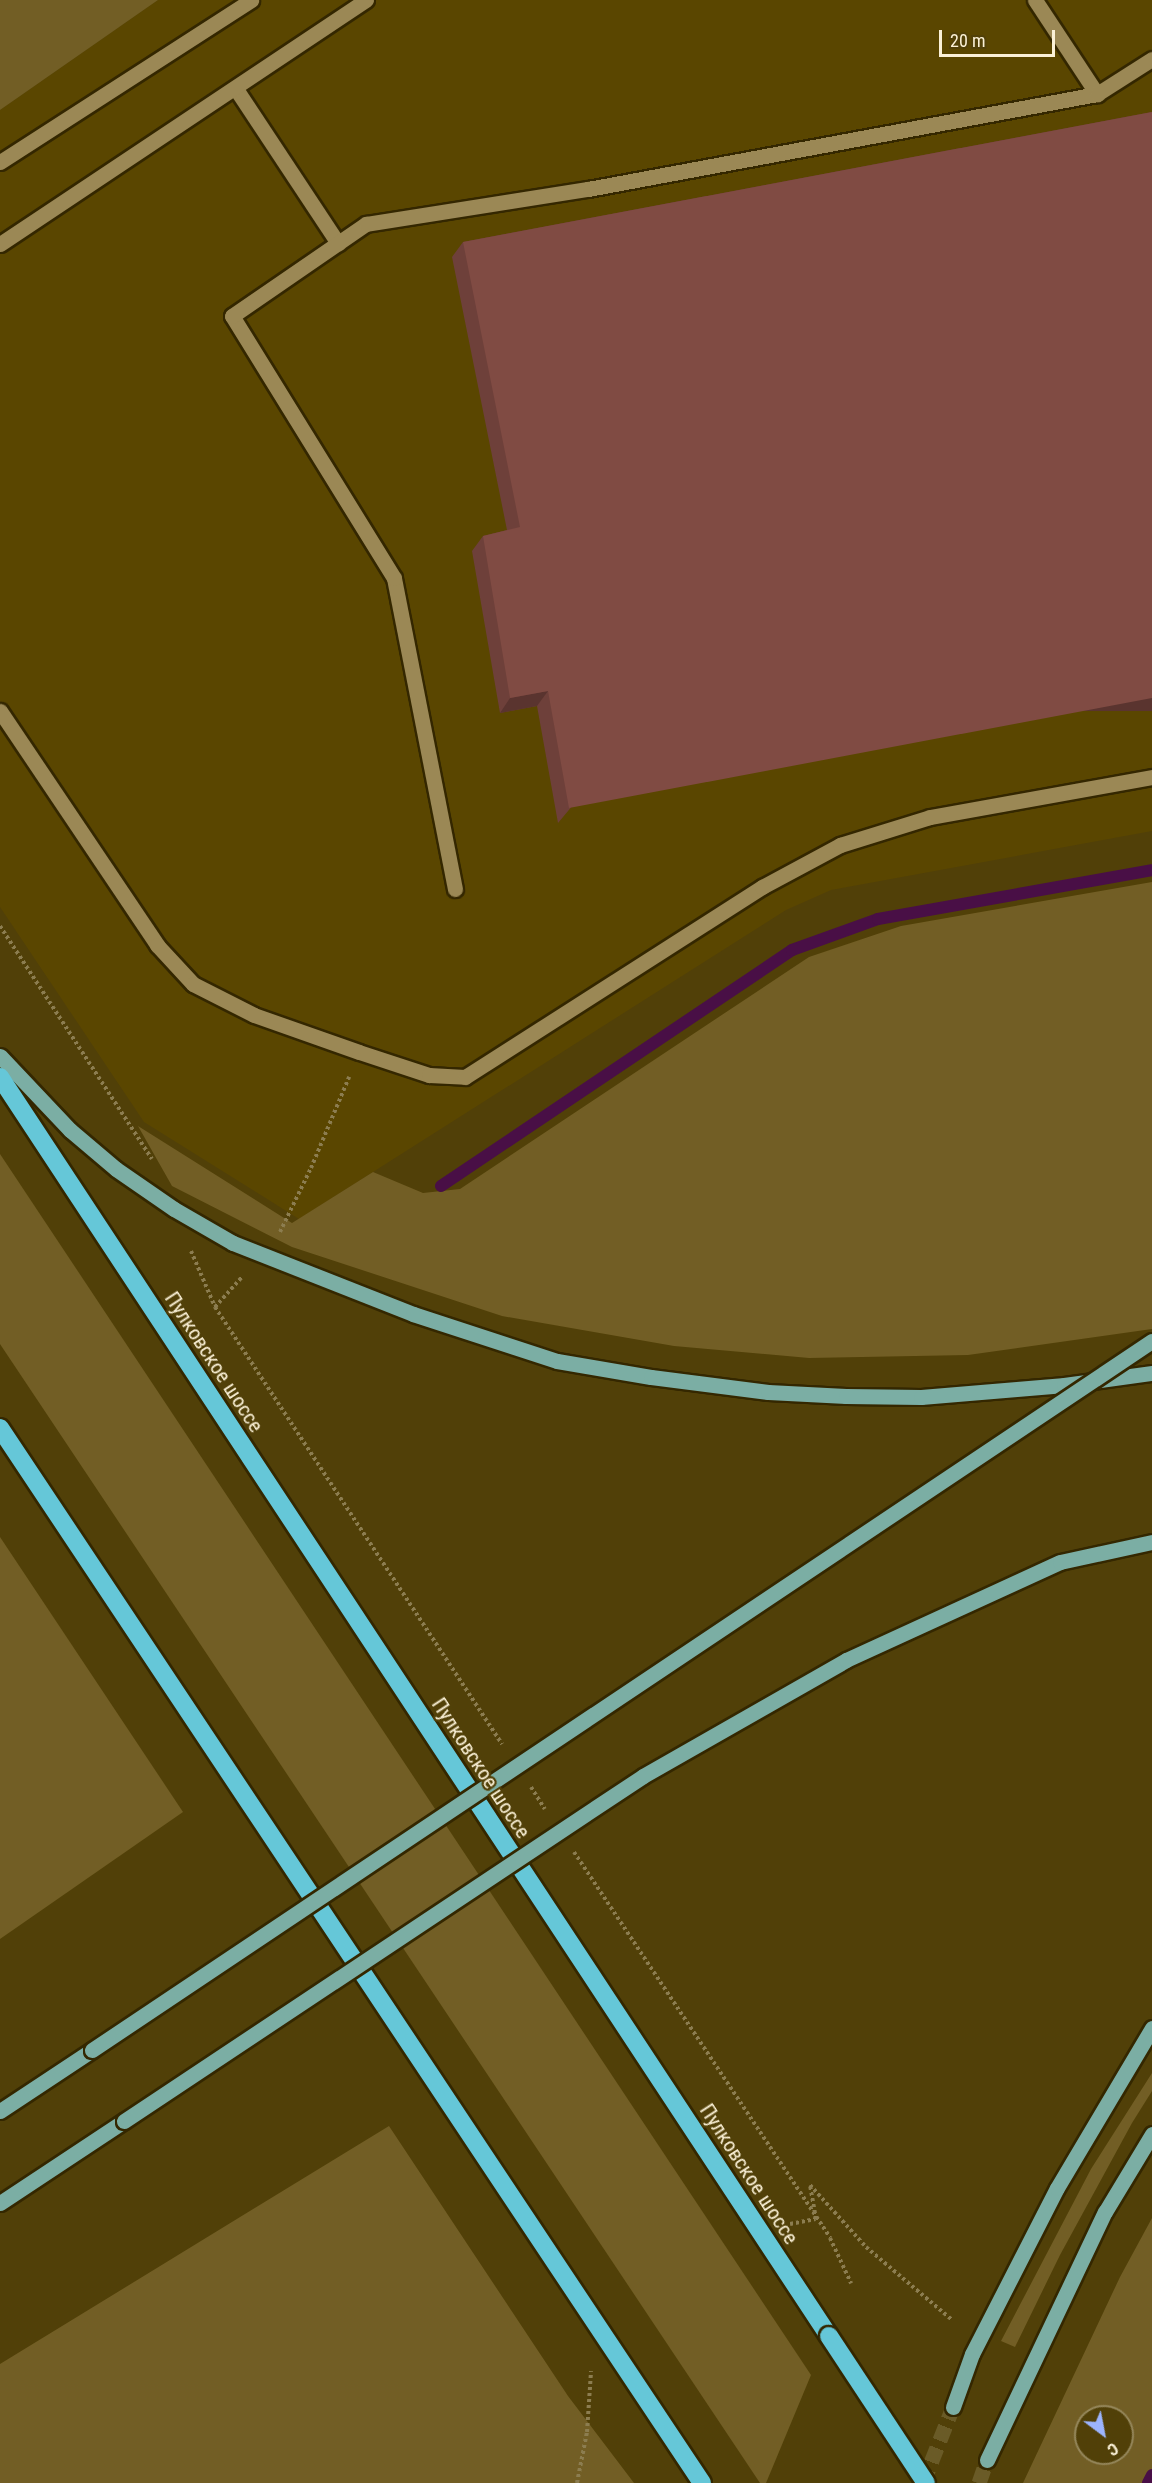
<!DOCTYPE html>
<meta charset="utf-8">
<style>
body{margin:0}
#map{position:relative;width:1152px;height:2483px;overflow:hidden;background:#514008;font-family:"Roboto Condensed",sans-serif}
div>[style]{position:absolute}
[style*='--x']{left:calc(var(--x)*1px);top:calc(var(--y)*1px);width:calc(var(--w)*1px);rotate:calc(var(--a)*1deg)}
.built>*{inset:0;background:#5a4600}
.green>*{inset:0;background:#725e25}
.stream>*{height:12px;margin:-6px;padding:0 6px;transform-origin:6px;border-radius:6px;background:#490f46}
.major-tunnel>*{height:15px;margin-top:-7.5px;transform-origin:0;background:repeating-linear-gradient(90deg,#6a5b27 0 15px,transparent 0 23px)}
.path>*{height:4px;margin-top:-2px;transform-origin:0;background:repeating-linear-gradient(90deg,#8c7d50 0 3px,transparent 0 6px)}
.roads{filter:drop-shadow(2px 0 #342700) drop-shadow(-2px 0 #342700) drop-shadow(0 2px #342700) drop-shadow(0 -2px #342700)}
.minor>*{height:15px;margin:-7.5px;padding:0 7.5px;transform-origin:7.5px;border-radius:7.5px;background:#9b8855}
.major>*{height:15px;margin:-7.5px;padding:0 7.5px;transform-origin:7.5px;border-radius:7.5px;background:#7baea4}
.highway>*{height:18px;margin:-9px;padding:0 9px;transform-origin:9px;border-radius:9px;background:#65c7d8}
.bridges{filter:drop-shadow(2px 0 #342700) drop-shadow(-2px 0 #342700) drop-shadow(0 2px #342700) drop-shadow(0 -2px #342700)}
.major-bridge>*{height:15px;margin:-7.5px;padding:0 7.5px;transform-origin:7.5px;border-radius:7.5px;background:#7baea4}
.highway-bridge>*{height:18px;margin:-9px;padding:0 9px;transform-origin:9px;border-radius:9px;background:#65c7d8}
.wall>*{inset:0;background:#6e403a}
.shaded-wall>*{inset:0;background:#5a342f;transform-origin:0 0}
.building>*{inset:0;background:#804b43}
span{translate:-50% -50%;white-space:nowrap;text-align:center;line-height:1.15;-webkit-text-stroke:4.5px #514008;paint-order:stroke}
.street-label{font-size:21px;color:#fbf1d7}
.north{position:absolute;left:1074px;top:2405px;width:60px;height:60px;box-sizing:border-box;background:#514008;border:2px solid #95875b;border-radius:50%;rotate:148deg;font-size:16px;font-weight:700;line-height:24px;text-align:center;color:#fbf1d7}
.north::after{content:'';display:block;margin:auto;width:21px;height:27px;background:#9cb4fd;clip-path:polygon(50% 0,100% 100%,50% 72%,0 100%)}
.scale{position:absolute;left:939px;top:30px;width:116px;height:27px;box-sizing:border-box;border:3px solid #fbf1d7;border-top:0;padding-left:8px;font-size:18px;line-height:21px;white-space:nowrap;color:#fbf1d7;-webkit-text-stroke:4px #514008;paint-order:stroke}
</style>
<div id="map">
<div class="built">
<div style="clip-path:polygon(158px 0,1152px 0,1152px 831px,831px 890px,786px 910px,299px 1219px,144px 1122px,0 907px,0 110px)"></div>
</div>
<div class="green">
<div style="clip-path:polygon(0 0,158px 0,0 110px)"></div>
<div style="clip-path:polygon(1152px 882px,1152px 1329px,968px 1355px,809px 1358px,674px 1346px,502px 1316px,292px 1247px,172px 1186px,138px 1126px,292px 1223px,373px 1172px,423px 1193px,460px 1189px,809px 957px,901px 926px)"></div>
<div style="clip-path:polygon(0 1154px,811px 2375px,766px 2483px,760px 2483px,0 1344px)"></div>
<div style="clip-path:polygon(0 1537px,183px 1812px,0 1939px)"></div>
<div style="clip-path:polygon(1152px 2073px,1152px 2091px,1132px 2123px,1060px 2255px,1015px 2347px,1001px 2341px,1091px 2169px)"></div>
<div style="clip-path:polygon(389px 2126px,568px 2396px,634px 2483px,0 2483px,0 2364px)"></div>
<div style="clip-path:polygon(evenodd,1152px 2218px,1152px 2483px,1023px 2483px,1120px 2277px,1152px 2218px,1086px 2417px,1122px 2417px,1122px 2453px,1086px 2453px,1086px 2417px)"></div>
</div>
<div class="stream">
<div style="--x:441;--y:1186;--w:423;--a:-33.9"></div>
<div style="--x:792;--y:950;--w:91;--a:-19.8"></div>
<div style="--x:878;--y:919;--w:278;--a:-10.1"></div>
<div style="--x:1148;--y:2483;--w:9;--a:-63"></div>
</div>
<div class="major-tunnel">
<div style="--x:923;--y:2483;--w:82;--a:-68.5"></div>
<div style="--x:979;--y:2483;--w:24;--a:-71"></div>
</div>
<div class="path">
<div style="--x:0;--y:926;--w:278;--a:56.9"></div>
<div style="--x:280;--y:1232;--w:71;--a:-64.2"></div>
<div style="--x:311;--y:1168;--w:99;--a:-67.3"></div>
<div style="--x:191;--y:1251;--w:61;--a:66.8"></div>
<div style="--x:215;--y:1307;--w:523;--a:56.71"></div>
<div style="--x:215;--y:1307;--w:40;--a:-48"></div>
<div style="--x:531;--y:1787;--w:26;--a:58"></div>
<div style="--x:574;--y:1852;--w:463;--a:56.4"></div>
<div style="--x:830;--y:2238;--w:50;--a:65"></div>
<div style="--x:790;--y:2224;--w:26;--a:-11"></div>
<div style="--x:816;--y:2219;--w:35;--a:-100"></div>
<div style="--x:810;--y:2185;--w:84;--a:47.9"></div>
<div style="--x:866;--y:2247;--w:113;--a:40.3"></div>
<div style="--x:577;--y:2483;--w:52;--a:-78.9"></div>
<div style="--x:587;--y:2432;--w:61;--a:-86.2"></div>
</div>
<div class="roads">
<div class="minor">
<div style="--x:1035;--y:0;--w:113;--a:56.6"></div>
<div style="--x:236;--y:89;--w:185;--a:56.5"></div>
<div style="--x:0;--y:162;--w:299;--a:-32.8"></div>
<div style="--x:0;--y:244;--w:440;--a:-33.7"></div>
<div style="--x:0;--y:711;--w:282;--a:56.1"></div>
<div style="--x:157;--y:945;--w:53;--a:47.3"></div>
<div style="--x:193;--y:984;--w:68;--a:26.9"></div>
<div style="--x:254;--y:1015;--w:111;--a:19.4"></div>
<div style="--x:359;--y:1052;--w:74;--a:18.2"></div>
<div style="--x:429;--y:1075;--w:36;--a:3"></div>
<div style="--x:465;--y:1077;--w:353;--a:-32.6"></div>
<div style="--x:762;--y:887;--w:89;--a:-28.3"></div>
<div style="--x:840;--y:845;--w:94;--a:-17.3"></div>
<div style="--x:930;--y:817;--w:226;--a:-10.2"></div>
<div style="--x:455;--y:889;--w:317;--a:-101.1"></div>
<div style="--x:394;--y:578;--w:308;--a:-121.7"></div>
<div style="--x:232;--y:316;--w:163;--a:-34.5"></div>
<div style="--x:366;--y:224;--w:225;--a:-9"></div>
<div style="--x:588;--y:189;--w:518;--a:-10.57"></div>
<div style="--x:1097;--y:94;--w:65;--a:-32.5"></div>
</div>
<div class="major">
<div style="--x:0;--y:1056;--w:102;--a:46.6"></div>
<div style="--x:70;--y:1130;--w:60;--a:40.3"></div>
<div style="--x:116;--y:1169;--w:70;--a:34.6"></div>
<div style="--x:174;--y:1209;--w:68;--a:30"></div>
<div style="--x:233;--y:1243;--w:193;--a:21.5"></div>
<div style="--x:413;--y:1314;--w:151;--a:18.1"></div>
<div style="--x:557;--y:1361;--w:95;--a:9.7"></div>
<div style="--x:651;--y:1377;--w:118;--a:7.3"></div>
<div style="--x:768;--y:1392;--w:78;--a:2.9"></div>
<div style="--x:846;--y:1396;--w:75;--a:0.8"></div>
<div style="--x:921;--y:1397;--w:144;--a:-4.8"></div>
<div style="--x:1064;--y:1385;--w:89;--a:-7.8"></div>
<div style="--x:0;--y:2111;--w:110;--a:-33.5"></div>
<div style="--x:0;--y:2203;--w:149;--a:-33.5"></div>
<div style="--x:953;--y:2407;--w:56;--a:-70.3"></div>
<div style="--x:972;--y:2354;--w:186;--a:-62.9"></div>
<div style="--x:1057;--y:2188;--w:186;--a:-59.3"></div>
<div style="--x:987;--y:2460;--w:275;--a:-64.6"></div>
<div style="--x:1105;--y:2212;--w:91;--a:-58.9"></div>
</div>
<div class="highway">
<div style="--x:0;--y:1077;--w:1507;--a:56.64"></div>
<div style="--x:0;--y:1428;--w:1267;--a:56.36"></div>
</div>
</div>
<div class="bridges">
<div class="major-bridge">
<div style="--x:92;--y:2050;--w:1275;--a:-33.78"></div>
<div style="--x:124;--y:2121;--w:623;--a:-33.61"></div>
<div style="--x:643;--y:1776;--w:234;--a:-29.7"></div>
<div style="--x:846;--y:1660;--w:235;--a:-24.6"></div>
<div style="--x:1060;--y:1562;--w:94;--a:-12.3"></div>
</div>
<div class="highway-bridge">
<div style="--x:829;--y:2336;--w:176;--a:56.6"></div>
</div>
</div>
<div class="wall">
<div style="clip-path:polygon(1152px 112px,558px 823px,537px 706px,500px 713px,472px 551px,483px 536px,507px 530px,452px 257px,463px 242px)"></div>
</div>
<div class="shaded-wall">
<div style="clip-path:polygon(548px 691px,537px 706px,500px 713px,510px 698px)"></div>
<div style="left:1152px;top:698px;width:13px;height:593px;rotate:90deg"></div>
</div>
<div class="building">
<div style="clip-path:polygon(1152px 112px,1152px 698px,569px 808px,548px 691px,510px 698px,483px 536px,520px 527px,463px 242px)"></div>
</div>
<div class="street-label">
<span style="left:214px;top:1362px;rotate:57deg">Пулковское шоссе</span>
<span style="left:481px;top:1768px;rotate:57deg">Пулковское шоссе</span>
<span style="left:749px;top:2174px;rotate:57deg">Пулковское шоссе</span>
</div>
<div class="north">С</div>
<div class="scale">20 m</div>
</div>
